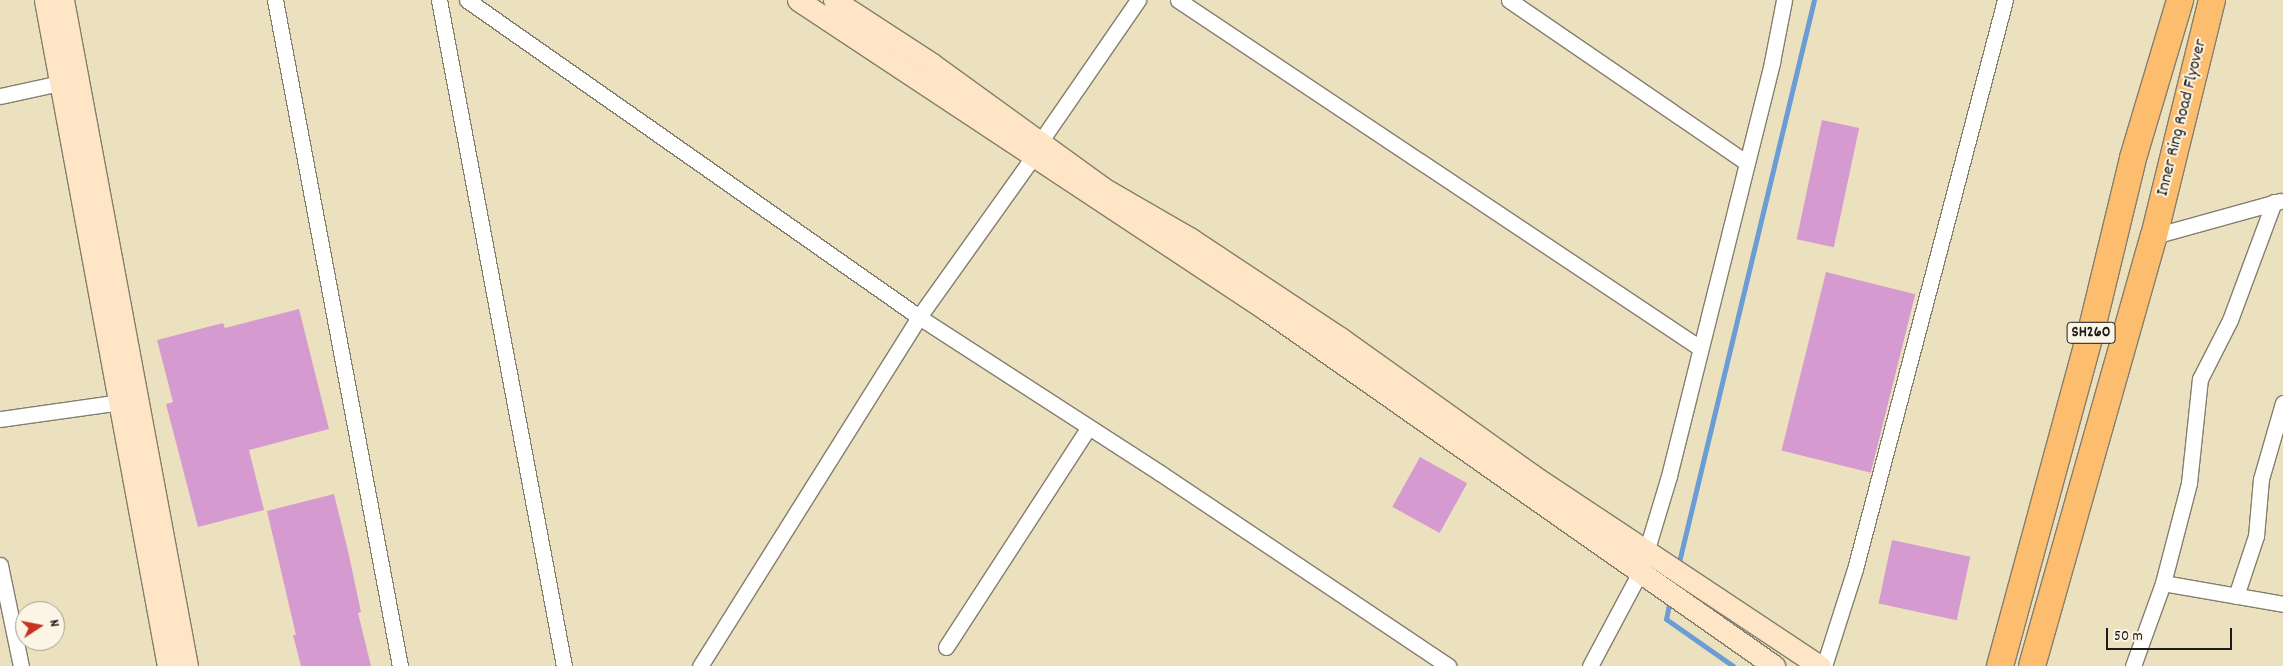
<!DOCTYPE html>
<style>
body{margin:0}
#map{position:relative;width:2283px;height:666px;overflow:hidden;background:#ece1bf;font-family:Dekko,sans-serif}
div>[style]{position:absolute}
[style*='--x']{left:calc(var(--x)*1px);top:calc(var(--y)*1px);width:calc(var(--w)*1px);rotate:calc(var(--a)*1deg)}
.stream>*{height:5px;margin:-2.5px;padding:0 2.5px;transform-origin:2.5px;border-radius:2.5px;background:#6a9cd5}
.building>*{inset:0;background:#d59bd1;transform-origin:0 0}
.roads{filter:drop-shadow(1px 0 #847e6e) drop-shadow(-1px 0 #847e6e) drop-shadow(0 1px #847e6e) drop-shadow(0 -1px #847e6e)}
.street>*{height:15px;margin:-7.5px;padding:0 7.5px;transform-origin:7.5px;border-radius:7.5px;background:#fff}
.secondary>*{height:21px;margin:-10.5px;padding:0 10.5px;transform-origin:10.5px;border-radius:10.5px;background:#fee5c5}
.highway>*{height:26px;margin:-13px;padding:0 13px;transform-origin:13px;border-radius:13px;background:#fcbd6f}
span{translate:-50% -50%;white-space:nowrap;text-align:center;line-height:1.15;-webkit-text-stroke:4px #fcf5e5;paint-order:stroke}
.shield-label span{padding:1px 4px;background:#fcf5e5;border:1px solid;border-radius:4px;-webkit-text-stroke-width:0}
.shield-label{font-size:16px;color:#1c1c1c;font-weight:700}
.street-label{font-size:18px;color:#1c1c1c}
.north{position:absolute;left:15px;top:601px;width:50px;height:50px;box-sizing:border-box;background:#fcf5e5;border:1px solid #a29e95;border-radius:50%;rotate:79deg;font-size:14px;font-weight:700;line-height:20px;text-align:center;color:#1c1c1c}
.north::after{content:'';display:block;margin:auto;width:18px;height:22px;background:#c8321e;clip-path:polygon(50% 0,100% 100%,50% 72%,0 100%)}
.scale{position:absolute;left:2106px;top:628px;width:126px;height:22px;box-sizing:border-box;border:2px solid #1c1c1c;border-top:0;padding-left:6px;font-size:15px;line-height:18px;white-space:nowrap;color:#1c1c1c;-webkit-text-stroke:4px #fcf5e5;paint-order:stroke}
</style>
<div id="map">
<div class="stream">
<div style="--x:1678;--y:566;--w:582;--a:-76.49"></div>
<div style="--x:1670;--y:599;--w:20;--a:101"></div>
<div style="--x:1666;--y:619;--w:82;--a:35"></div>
</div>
<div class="building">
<div style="left:1822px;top:120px;width:38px;height:122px;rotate:12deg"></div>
<div style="left:1826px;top:272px;width:92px;height:184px;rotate:14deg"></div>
<div style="clip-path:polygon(299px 309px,329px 429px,249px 450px,264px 510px,198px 527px,166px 404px,173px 402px,157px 340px,223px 323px,225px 328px)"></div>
<div style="left:1420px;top:457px;width:54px;height:57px;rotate:29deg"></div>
<div style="clip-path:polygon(334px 494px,348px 551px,361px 612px,358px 613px,371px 666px,301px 666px,293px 635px,296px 635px,267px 511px)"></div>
<div style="left:1892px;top:540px;width:80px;height:65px;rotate:12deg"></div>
</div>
<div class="roads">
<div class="street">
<div style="--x:275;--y:0;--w:678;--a:79.37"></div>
<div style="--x:439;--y:0;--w:678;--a:79.37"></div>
<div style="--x:467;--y:0;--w:552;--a:35.04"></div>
<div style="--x:919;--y:317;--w:412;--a:122.1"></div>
<div style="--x:1178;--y:0;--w:627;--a:33.69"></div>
<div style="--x:1509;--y:0;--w:287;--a:34.4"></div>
<div style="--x:0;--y:96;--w:61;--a:-12.2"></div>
<div style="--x:1040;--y:142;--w:173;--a:-55.4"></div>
<div style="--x:1033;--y:157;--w:196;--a:125.5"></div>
<div style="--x:919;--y:317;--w:287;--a:32.9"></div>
<div style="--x:1160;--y:473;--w:347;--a:33.8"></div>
<div style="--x:2154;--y:236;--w:131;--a:-15.5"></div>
<div style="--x:0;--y:419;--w:129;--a:-8"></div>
<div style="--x:0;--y:565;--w:103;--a:78.3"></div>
<div style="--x:2163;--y:583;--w:122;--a:9.9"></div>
<div style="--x:2236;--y:596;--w:63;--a:-71.6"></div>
<div style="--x:2256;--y:536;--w:57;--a:-85"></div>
<div style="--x:2261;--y:479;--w:79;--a:-73.9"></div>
<div style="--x:946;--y:647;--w:262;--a:-57"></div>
<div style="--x:1590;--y:666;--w:106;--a:-62"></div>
<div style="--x:1640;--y:572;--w:100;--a:-73.2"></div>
<div style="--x:1669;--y:476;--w:427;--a:-76"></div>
<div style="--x:1772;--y:62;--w:63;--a:-79"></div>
<div style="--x:1824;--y:666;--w:102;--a:-72.3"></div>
<div style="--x:1855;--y:569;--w:588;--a:-75.23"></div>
<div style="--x:2133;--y:666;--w:88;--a:-70.1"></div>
<div style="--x:2163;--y:583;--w:103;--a:-75.4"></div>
<div style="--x:2189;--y:483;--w:105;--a:-84"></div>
<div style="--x:2200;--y:379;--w:66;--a:-63"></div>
<div style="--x:2230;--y:320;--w:126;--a:-69.6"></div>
</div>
<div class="secondary">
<div style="--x:45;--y:0;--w:677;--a:79.54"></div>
<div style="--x:63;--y:0;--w:677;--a:79.45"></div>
<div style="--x:798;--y:0;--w:560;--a:33.49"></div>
<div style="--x:1265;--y:309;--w:622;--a:35.04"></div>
<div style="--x:834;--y:0;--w:117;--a:33.1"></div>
<div style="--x:932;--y:64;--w:211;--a:35.9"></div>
<div style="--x:1103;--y:188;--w:102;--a:30.1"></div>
<div style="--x:1191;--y:239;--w:179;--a:33.6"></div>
<div style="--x:1340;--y:338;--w:236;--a:35.5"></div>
<div style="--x:1532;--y:475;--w:346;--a:33.6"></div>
</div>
<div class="highway">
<div style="--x:2000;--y:666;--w:346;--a:-74.8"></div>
<div style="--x:2091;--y:332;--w:179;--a:-76.4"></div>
<div style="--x:2133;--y:158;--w:165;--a:-73.4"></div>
<div style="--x:2032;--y:666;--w:447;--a:-74.2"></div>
<div style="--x:2154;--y:236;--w:243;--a:-76.2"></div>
</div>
</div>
<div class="shield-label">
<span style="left:2091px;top:333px">SH260</span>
</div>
<div class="street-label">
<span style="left:2183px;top:118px;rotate:-76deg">Inner Ring Road Flyover</span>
</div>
<div class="north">N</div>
<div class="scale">50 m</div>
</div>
